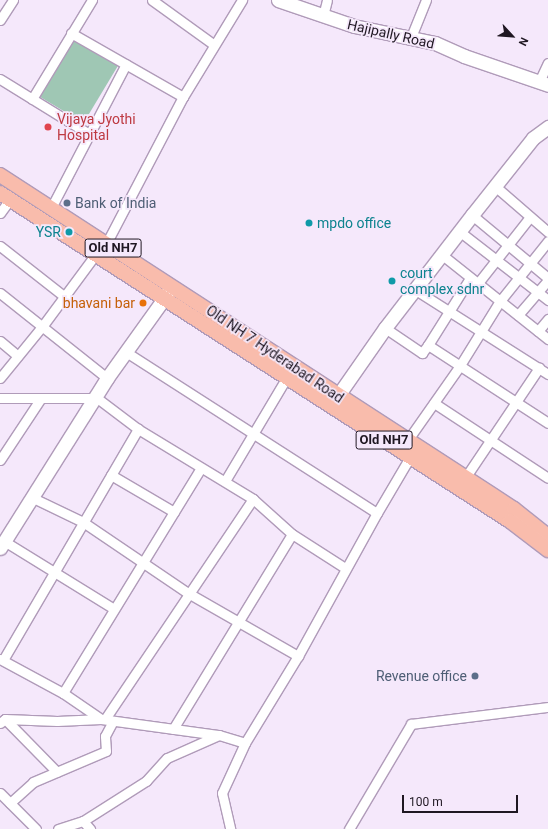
<!DOCTYPE html>
<style>
body{margin:0}
#map{position:relative;width:548px;height:829px;overflow:hidden;background:#f5e8fb;font-family:Roboto,sans-serif}
div>[style]{position:absolute}
[style*='--x']{left:calc(var(--x)*1px);top:calc(var(--y)*1px);width:calc(var(--w)*1px);rotate:calc(var(--a)*1deg)}
.green>*{inset:0;background:#9fc7b4;transform-origin:0 0}
.roads{filter:drop-shadow(1px 0 #b09bb9) drop-shadow(-1px 0 #b09bb9) drop-shadow(0 1px #b09bb9) drop-shadow(0 -1px #b09bb9)}
.street>*{height:9px;margin:-4.5px;padding:0 4.5px;transform-origin:4.5px;border-radius:4.5px;background:#fff}
.secondary>*{height:13px;margin:-6.5px;padding:0 6.5px;transform-origin:6.5px;border-radius:6.5px;background:#fff}
.primary>*{height:14px;margin:-7px;padding:0 7px;transform-origin:7px;border-radius:7px;background:#f9bcac}
.dots>*{width:11px;height:11px;translate:-50% -50%;box-sizing:border-box;border:2px solid #f5e8fb;border-radius:50%}
span{translate:-50% -50%;white-space:nowrap;text-align:center;line-height:1.15;-webkit-text-stroke:3.5px #f5e8fb;paint-order:stroke}
.shield-label span{padding:1px 3px;background:#f5e8fb;border:1px solid;border-radius:3px;-webkit-text-stroke-width:0}
.shield-label{font-size:13px;color:#1f1722;font-weight:700}
.street-label{font-size:14px;color:#1f1722}
.health-label{font-size:14px;color:#be3a42}
.left{translate:0 -50%;text-align:left}
.service-label{font-size:14px;color:#4e5e75}
.right{translate:-100% -50%;text-align:right}
.culture-label{font-size:14px;color:#0d838f}
.food-label{font-size:14px;color:#c56008}
.north{position:absolute;left:492px;top:16px;width:40px;height:40px;-webkit-text-stroke:3px #f5e8fb;paint-order:stroke;rotate:116deg;font-size:11px;font-weight:700;line-height:16px;text-align:center;color:#1f1722}
.north::after{content:'';display:block;margin:auto;width:14px;height:18px;background:#1f1722;clip-path:polygon(50% 0,100% 100%,50% 72%,0 100%)}
.scale{position:absolute;left:402px;top:795px;width:116px;height:18px;box-sizing:border-box;border:2px solid #1f1722;border-top:0;padding-left:5px;font-size:12px;line-height:14px;white-space:nowrap;color:#1f1722;-webkit-text-stroke:3px #f5e8fb;paint-order:stroke}
</style>
<div id="map">
<div class="green">
<div style="left:74px;top:38px;width:52px;height:68px;rotate:31deg"></div>
</div>
<div class="roads">
<div class="street">
<div style="--x:152;--y:0;--w:75;--a:35.8"></div>
<div style="--x:323;--y:16;--w:16;--a:-76"></div>
<div style="--x:0;--y:20;--w:24;--a:-57"></div>
<div style="--x:71;--y:33;--w:129;--a:29.7"></div>
<div style="--x:411;--y:37;--w:40;--a:-68"></div>
<div style="--x:0;--y:79;--w:105;--a:31.7"></div>
<div style="--x:539;--y:82;--w:21;--a:-65"></div>
<div style="--x:32;--y:99;--w:116;--a:-58.8"></div>
<div style="--x:496;--y:187;--w:69;--a:40.9"></div>
<div style="--x:51;--y:208;--w:162;--a:-62.5"></div>
<div style="--x:0;--y:213;--w:17;--a:-54"></div>
<div style="--x:472;--y:215;--w:99;--a:39.7"></div>
<div style="--x:459;--y:231;--w:113;--a:37.8"></div>
<div style="--x:106;--y:244;--w:166;--a:-62.4"></div>
<div style="--x:183;--y:97;--w:114;--a:-58.7"></div>
<div style="--x:0;--y:246;--w:83;--a:38.1"></div>
<div style="--x:441;--y:254;--w:137;--a:38.5"></div>
<div style="--x:478;--y:283;--w:84;--a:-51.8"></div>
<div style="--x:414;--y:289;--w:159;--a:32.4"></div>
<div style="--x:0;--y:293;--w:137;--a:38.5"></div>
<div style="--x:518;--y:315;--w:46;--a:-49.4"></div>
<div style="--x:385;--y:328;--w:45;--a:34"></div>
<div style="--x:422;--y:353;--w:10;--a:-53"></div>
<div style="--x:428;--y:345;--w:143;--a:33"></div>
<div style="--x:538;--y:331;--w:16;--a:-50"></div>
<div style="--x:0;--y:341;--w:23;--a:40"></div>
<div style="--x:428;--y:345;--w:79;--a:-57.9"></div>
<div style="--x:126;--y:352;--w:298;--a:32.7"></div>
<div style="--x:377;--y:513;--w:65;--a:-59.5"></div>
<div style="--x:0;--y:378;--w:70;--a:-50.8"></div>
<div style="--x:44;--y:324;--w:86;--a:-53.5"></div>
<div style="--x:0;--y:398;--w:97;--a:0"></div>
<div style="--x:97;--y:398;--w:51;--a:37.1"></div>
<div style="--x:138;--y:429;--w:135;--a:31.3"></div>
<div style="--x:253;--y:499;--w:52;--a:41.9"></div>
<div style="--x:292;--y:534;--w:63;--a:32.7"></div>
<div style="--x:434;--y:403;--w:136;--a:33.3"></div>
<div style="--x:407;--y:441;--w:90;--a:-54.9"></div>
<div style="--x:459;--y:367;--w:78;--a:-58.2"></div>
<div style="--x:500;--y:301;--w:77;--a:-51.3"></div>
<div style="--x:0;--y:460;--w:74;--a:-56.5"></div>
<div style="--x:111;--y:475;--w:73;--a:30.4"></div>
<div style="--x:465;--y:478;--w:133;--a:-56.1"></div>
<div style="--x:225;--y:481;--w:121;--a:-59.2"></div>
<div style="--x:31;--y:497;--w:58;--a:25.7"></div>
<div style="--x:83;--y:522;--w:127;--a:34.1"></div>
<div style="--x:188;--y:593;--w:127;--a:29.8"></div>
<div style="--x:4;--y:541;--w:129;--a:31.7"></div>
<div style="--x:0;--y:659;--w:72;--a:28.4"></div>
<div style="--x:63;--y:693;--w:46;--a:34.4"></div>
<div style="--x:101;--y:719;--w:118;--a:7.8"></div>
<div style="--x:3;--y:660;--w:268;--a:-59.7"></div>
<div style="--x:63;--y:693;--w:264;--a:-58.5"></div>
<div style="--x:5;--y:719;--w:74;--a:45.5"></div>
<div style="--x:105;--y:719;--w:265;--a:-56.1"></div>
<div style="--x:0;--y:723;--w:6;--a:-39"></div>
<div style="--x:5;--y:719;--w:52;--a:2.2"></div>
<div style="--x:57;--y:721;--w:44;--a:-2.6"></div>
<div style="--x:173;--y:729;--w:228;--a:-58.6"></div>
<div style="--x:245;--y:743;--w:102;--a:-58.7"></div>
<div style="--x:298;--y:656;--w:163;--a:-61.1"></div>
<div style="--x:0;--y:793;--w:51;--a:45"></div>
<div style="--x:10;--y:803;--w:31;--a:-42"></div>
<div style="--x:33;--y:782;--w:79;--a:-23"></div>
<div style="--x:106;--y:751;--w:15;--a:-94"></div>
<div style="--x:105;--y:736;--w:17;--a:-62"></div>
<div style="--x:83;--y:821;--w:11;--a:49"></div>
<div style="--x:58;--y:829;--w:26;--a:-18"></div>
<div style="--x:83;--y:821;--w:75;--a:-32.4"></div>
<div style="--x:146;--y:781;--w:31;--a:-48"></div>
<div style="--x:167;--y:758;--w:57;--a:-23.9"></div>
<div style="--x:219;--y:735;--w:27;--a:17"></div>
<div style="--x:245;--y:743;--w:55;--a:114.7"></div>
<div style="--x:222;--y:793;--w:37;--a:77"></div>
<div style="--x:349;--y:829;--w:122;--a:-59.4"></div>
<div style="--x:411;--y:724;--w:138;--a:-7.1"></div>
</div>
<div class="secondary">
<div style="--x:278;--y:0;--w:80;--a:18.9"></div>
<div style="--x:354;--y:26;--w:83;--a:11.9"></div>
<div style="--x:435;--y:43;--w:32;--a:24"></div>
<div style="--x:464;--y:56;--w:89;--a:19"></div>
<div style="--x:332;--y:404;--w:93;--a:-55.1"></div>
<div style="--x:385;--y:328;--w:143;--a:-52.4"></div>
<div style="--x:472;--y:215;--w:98;--a:-51.6"></div>
<div style="--x:533;--y:138;--w:19;--a:-36"></div>
<div style="--x:0;--y:548;--w:201;--a:-57.8"></div>
<div style="--x:107;--y:378;--w:108;--a:-54.4"></div>
</div>
<div class="primary">
<div style="--x:0;--y:175;--w:613;--a:33.02"></div>
<div style="--x:514;--y:509;--w:43;--a:38.5"></div>
<div style="--x:0;--y:193;--w:606;--a:32.75"></div>
<div style="--x:510;--y:521;--w:48;--a:37.3"></div>
</div>
</div>
<div class="dots">
<div style="left:48px;top:127px;background:#e0444e"></div>
<div style="left:67px;top:203px;background:#5c6f8a"></div>
<div style="left:309px;top:223px;background:#0f9aa8"></div>
<div style="left:69px;top:232px;background:#0f9aa8"></div>
<div style="left:392px;top:281px;background:#0f9aa8"></div>
<div style="left:143px;top:303px;background:#e8710a"></div>
<div style="left:475px;top:676px;background:#5c6f8a"></div>
</div>
<div class="shield-label">
<span style="left:113px;top:248px">Old NH7</span>
<span style="left:384px;top:440px">Old NH7</span>
</div>
<div class="street-label">
<span style="left:391px;top:34px;rotate:13deg">Hajipally Road</span>
<span style="left:275px;top:354px;rotate:34deg">Old NH 7 Hyderabad Road</span>
</div>
<div class="health-label">
<span class="left" style="left:57px;top:127px">Vijaya Jyothi<br>Hospital</span>
</div>
<div class="service-label">
<span class="left" style="left:75px;top:203px">Bank of India</span>
<span class="right" style="left:467px;top:676px">Revenue office</span>
</div>
<div class="culture-label">
<span class="left" style="left:317px;top:223px">mpdo office</span>
<span class="right" style="left:61px;top:232px">YSR</span>
<span class="left" style="left:400px;top:281px">court<br>complex sdnr</span>
</div>
<div class="food-label">
<span class="right" style="left:135px;top:303px">bhavani bar</span>
</div>
<div class="north">N</div>
<div class="scale">100 m</div>
</div>
